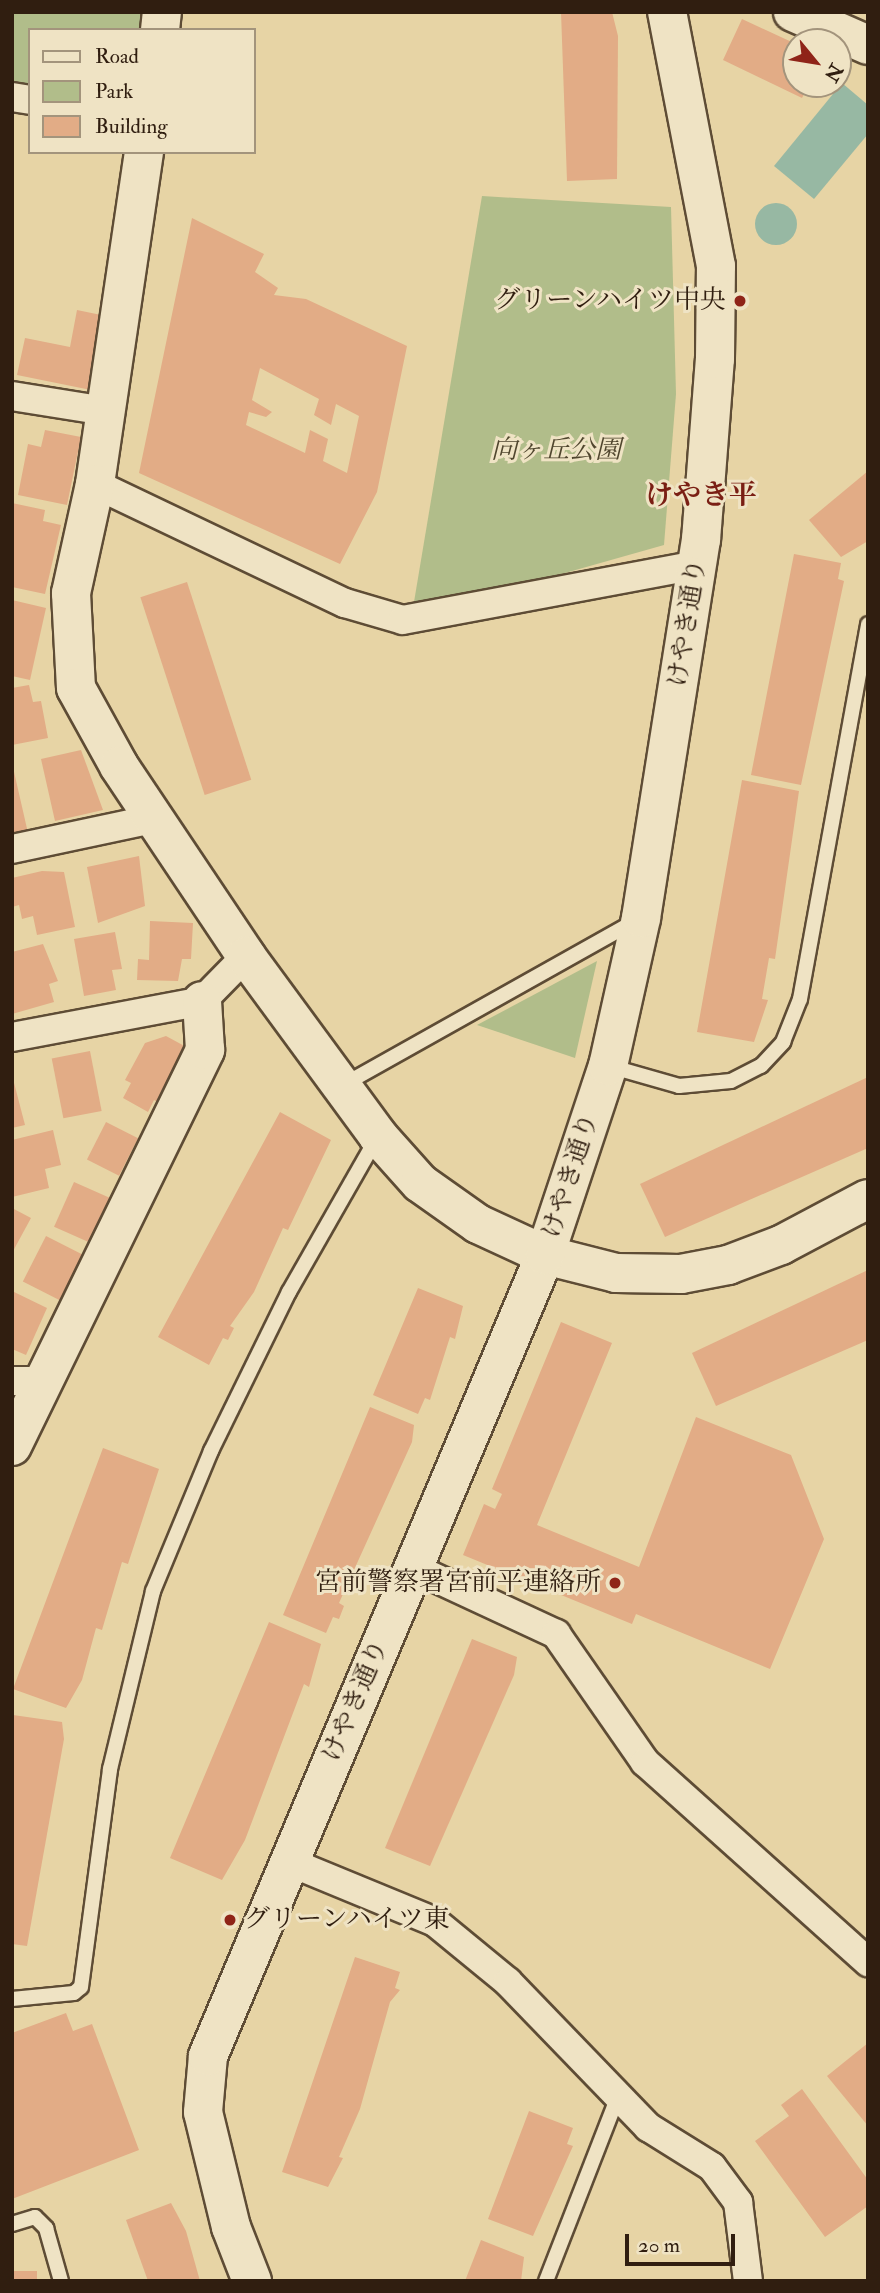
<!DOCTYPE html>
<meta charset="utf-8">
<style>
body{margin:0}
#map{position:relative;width:880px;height:2293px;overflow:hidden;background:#e7d4a5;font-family:"IM FELL Double Pica","Noto Serif JP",serif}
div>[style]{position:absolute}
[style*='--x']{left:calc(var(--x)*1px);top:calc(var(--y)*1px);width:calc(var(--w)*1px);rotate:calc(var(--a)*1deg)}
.green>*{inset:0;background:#b1bd8a}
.water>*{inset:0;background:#97b8a3}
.round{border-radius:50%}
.building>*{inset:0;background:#e2ac86;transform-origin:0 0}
.roads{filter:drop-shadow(2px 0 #5e4c35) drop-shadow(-2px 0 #5e4c35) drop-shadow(0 2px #5e4c35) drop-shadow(0 -2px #5e4c35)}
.lane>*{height:14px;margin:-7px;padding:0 7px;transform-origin:7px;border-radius:7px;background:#efe3c4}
.street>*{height:28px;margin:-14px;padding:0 14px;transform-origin:14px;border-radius:14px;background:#efe3c4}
.secondary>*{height:38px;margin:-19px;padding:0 19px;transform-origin:19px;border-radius:19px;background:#efe3c4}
.dots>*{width:19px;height:19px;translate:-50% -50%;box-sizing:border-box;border:4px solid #efe3c4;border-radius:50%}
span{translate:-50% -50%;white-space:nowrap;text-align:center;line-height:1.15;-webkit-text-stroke:6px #efe3c4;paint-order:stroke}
.poi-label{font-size:26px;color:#301e10}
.right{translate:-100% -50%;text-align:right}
.left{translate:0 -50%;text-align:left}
.park-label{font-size:26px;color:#50462e;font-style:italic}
.street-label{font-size:26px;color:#301e10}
.neighbourhood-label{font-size:28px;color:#7a1f14;font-weight:700}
.frame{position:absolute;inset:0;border:14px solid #301e10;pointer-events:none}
.legend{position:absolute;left:28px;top:28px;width:228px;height:126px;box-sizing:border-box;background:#efe3c4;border:2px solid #a3947c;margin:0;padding:9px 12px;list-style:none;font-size:21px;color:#301e10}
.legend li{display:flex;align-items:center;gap:14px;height:35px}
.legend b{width:35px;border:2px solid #a3947c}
.north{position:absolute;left:782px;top:28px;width:70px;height:70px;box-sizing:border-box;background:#efe3c4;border:2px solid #a3947c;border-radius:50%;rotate:120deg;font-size:19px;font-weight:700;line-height:28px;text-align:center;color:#301e10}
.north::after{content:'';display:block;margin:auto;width:24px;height:32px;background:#8f2418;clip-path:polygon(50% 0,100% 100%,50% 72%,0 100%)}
.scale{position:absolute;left:625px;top:2234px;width:110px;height:32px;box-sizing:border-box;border:4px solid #301e10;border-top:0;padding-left:9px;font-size:21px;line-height:24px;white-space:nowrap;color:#301e10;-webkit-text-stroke:5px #efe3c4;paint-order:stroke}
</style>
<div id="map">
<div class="green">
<div style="clip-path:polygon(12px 12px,146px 12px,144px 30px,30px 30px,30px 84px,12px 81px)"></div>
<div style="clip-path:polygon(482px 196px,671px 207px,676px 394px,664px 545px,512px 588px,414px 602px)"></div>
<div style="clip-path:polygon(597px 961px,575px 1058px,477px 1025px)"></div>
</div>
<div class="water">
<div style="clip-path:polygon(842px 83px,868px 105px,868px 134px,814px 199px,774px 166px)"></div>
<div class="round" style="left:755px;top:203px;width:42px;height:42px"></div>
</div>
<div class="building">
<div style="clip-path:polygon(561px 12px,612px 12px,618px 36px,617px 179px,567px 181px)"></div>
<div style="clip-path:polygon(742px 19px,796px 44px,796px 84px,809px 84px,802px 98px,723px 60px)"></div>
<div style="clip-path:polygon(evenodd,192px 218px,264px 254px,255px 272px,278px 288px,274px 295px,306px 299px,407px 346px,377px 492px,340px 564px,139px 473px,192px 218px,260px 368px,319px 399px,314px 415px,331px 425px,336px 404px,359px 416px,347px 473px,323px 461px,328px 439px,310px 430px,305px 453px,246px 425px,249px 412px,266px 417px,272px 412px,252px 400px,260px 368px)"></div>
<div style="clip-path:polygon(77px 310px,106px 316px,91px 390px,17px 375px,25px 338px,70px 347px)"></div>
<div style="clip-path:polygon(45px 430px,81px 437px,67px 505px,18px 495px,28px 444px,41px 447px)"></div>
<div style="clip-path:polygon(868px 471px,868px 541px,841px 557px,809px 520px)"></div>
<div style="clip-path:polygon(12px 503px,45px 510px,43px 521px,61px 525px,45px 594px,12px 587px)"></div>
<div style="clip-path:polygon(794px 554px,841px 563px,838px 579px,844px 581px,801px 785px,751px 775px)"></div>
<div style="left:187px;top:582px;width:208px;height:49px;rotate:72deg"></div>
<div style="clip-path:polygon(12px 600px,46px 608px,30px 680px,12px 676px)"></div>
<div style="clip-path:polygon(29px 685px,33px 702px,41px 701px,48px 738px,12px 745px,12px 688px)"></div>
<div style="clip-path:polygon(81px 750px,103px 810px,55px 821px,41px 759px)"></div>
<div style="clip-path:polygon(12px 763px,28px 833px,12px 836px)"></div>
<div style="clip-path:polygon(742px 780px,799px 791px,775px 959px,769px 958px,762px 999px,768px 1000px,754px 1042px,697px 1032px)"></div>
<div style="clip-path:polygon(139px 856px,145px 906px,98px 923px,87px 867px)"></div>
<div style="clip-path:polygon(42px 871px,64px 872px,75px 927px,37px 935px,33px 916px,22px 919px,19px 905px,12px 907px,12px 878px)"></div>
<div style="clip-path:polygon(150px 921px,193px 923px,191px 959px,182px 959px,178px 981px,137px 980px,138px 959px,149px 960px)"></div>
<div style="clip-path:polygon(115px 932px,122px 969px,112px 970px,116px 990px,84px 996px,74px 939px)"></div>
<div style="clip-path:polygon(43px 944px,58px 981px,49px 984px,54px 1002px,12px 1014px,12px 952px)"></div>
<div style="clip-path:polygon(166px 1036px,190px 1049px,161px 1104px,154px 1100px,148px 1112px,123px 1098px,131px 1083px,125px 1080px,145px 1043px)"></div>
<div style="left:90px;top:1051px;width:61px;height:39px;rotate:79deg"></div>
<div style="clip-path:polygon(12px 1075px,25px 1125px,12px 1128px)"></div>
<div style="clip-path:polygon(868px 1077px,868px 1148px,665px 1237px,640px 1184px)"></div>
<div style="clip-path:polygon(280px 1112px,331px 1140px,288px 1230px,283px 1228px,254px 1292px,230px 1326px,234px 1328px,228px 1340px,223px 1338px,209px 1365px,158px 1337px)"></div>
<div style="left:106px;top:1122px;width:36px;height:42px;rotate:27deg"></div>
<div style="clip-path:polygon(53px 1130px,61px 1165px,45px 1169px,49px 1188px,12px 1197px,12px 1140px)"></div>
<div style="left:74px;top:1182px;width:42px;height:49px;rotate:24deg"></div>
<div style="clip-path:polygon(12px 1208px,31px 1218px,12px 1253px)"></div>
<div style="left:46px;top:1236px;width:42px;height:51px;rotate:27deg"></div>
<div style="clip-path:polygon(868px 1270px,868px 1340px,716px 1406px,692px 1353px)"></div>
<div style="clip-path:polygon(418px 1288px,463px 1306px,455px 1339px,450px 1337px,430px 1400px,425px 1398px,418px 1414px,373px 1395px)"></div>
<div style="clip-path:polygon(12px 1291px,47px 1308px,26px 1355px,12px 1349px)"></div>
<div style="clip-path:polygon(561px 1322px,612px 1343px,537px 1525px,639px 1567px,696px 1417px,791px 1455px,824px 1539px,770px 1669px,636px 1614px,632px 1624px,463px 1555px,484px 1504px,495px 1509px,502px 1494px,492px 1489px)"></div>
<div style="clip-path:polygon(370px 1407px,414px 1425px,412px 1442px,339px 1603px,344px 1606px,339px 1619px,333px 1617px,326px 1633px,283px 1615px)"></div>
<div style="clip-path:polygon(103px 1448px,159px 1469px,128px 1564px,122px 1562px,102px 1630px,96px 1628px,82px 1680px,66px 1708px,13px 1689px)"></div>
<div style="clip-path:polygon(269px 1622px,321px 1644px,309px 1687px,304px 1684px,245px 1840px,222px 1880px,170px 1858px)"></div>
<div style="clip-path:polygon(472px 1639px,517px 1657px,514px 1675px,430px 1866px,385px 1848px)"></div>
<div style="clip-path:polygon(13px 1715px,62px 1722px,64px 1739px,27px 1946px,12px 1944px)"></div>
<div style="clip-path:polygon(355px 1957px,400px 1972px,395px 1988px,400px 1990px,390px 2002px,360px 2109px,339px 2157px,343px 2158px,328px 2187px,282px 2172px)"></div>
<div style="clip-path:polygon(66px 2013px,73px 2031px,92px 2024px,139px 2150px,12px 2199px,12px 2033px)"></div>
<div style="clip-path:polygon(868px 2043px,868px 2126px,827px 2076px)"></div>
<div style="clip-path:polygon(802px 2089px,868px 2180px,868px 2206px,825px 2237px,755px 2141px,789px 2116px,781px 2105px)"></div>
<div style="clip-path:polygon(529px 2111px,573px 2128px,567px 2144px,573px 2146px,533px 2236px,488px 2219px)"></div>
<div style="clip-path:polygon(171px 2203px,186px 2231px,200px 2281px,148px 2281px,126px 2220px)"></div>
<div style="clip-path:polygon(481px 2240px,524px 2257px,521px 2281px,465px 2281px)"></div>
<div style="left:37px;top:2271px;width:10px;height:25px;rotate:90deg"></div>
</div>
<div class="roads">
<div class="lane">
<div style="--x:609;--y:1066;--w:73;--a:15.9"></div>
<div style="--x:679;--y:1086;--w:52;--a:-5.5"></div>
<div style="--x:731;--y:1081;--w:34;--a:-27"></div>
<div style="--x:761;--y:1066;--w:33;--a:-47"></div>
<div style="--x:783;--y:1042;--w:46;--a:-68.4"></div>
<div style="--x:800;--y:999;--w:381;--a:-79.7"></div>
<div style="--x:343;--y:1085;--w:335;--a:-29.3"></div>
<div style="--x:12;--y:1999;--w:62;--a:-5.5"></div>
<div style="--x:74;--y:1993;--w:9;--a:-41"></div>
<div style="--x:81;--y:1987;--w:220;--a:-82.4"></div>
<div style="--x:110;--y:1769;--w:183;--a:-76.4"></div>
<div style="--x:153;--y:1591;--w:152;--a:-67.5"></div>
<div style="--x:211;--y:1451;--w:177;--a:-63.9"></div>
<div style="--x:289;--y:1292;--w:180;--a:-60.3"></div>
<div style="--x:12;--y:2224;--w:24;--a:-17"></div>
<div style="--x:35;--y:2217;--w:16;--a:45"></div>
<div style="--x:46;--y:2228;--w:55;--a:74.2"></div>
<div style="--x:546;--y:2281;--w:199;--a:-68.7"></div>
</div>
<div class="street">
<div style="--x:12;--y:97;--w:18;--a:9"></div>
<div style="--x:12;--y:396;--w:95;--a:9.1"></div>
<div style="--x:95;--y:484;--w:277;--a:25.5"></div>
<div style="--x:345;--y:603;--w:60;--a:16.3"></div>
<div style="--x:403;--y:620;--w:300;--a:-10.6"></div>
<div style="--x:12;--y:849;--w:144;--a:-12"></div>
<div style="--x:12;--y:1037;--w:193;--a:-10.7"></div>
<div style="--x:202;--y:1001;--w:63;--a:-45.6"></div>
<div style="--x:12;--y:1381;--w:31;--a:0"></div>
<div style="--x:414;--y:1568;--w:157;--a:24.9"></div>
<div style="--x:556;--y:1634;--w:156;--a:55.2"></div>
<div style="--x:645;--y:1762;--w:300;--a:41.9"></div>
<div style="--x:287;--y:1861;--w:160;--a:22.4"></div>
<div style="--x:435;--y:1922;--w:94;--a:39.4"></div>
<div style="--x:508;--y:1982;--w:202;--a:46"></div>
<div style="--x:648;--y:2127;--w:75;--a:32"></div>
<div style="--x:712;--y:2167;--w:44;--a:53.4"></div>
<div style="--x:738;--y:2202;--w:80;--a:82.8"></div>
</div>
<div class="secondary">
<div style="--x:793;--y:12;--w:82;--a:23.7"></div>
<div style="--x:160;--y:30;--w:18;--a:-84"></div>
<div style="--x:144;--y:152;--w:336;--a:98.4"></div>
<div style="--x:95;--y:484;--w:112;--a:102.4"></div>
<div style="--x:71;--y:593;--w:95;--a:87"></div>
<div style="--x:76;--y:688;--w:89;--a:61.1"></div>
<div style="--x:119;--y:766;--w:229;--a:56.2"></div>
<div style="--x:246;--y:956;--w:223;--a:53.7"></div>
<div style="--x:378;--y:1136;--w:63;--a:48.2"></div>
<div style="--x:420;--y:1183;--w:71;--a:35.3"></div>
<div style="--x:478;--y:1224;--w:74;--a:24.8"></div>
<div style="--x:545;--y:1255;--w:73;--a:14.2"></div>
<div style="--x:616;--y:1273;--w:65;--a:0.9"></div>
<div style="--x:681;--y:1274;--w:48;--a:-10.8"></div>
<div style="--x:728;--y:1265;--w:57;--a:-20.7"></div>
<div style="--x:781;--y:1245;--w:98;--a:-27.9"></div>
<div style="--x:12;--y:1446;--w:441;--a:-64"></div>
<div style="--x:205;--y:1050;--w:49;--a:-93.5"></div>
<div style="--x:252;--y:2281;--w:58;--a:-111.3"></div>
<div style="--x:231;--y:2227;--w:118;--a:-103.7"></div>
<div style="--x:203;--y:2112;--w:56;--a:-84.9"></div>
<div style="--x:208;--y:2056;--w:869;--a:-67.18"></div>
<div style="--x:545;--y:1255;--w:199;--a:-71.6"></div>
<div style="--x:608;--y:1066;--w:152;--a:-77.4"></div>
<div style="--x:641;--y:918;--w:383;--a:-81"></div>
<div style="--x:701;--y:540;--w:182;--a:-85.6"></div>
<div style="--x:715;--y:359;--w:93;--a:-89.4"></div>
<div style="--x:716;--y:266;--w:259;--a:-100.9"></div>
</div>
</div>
<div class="dots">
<div style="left:740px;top:301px;background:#8f2418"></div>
<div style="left:615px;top:1583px;background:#8f2418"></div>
<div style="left:230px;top:1920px;background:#8f2418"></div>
</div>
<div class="poi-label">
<span class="right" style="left:726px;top:301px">グリーンハイツ中央</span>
<span class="right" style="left:601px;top:1583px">宮前警察署宮前平連絡所</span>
<span class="left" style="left:244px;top:1920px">グリーンハイツ東</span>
</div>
<div class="park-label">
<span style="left:556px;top:451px">向ヶ丘公園</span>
</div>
<div class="street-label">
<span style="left:688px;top:623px;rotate:-81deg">けやき通り</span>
<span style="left:571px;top:1176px;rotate:-72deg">けやき通り</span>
<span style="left:356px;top:1701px;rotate:-67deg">けやき通り</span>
</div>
<div class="neighbourhood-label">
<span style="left:701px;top:496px">けやき平</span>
</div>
<div class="frame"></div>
<ul class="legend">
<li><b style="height:9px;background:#efe3c4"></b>Road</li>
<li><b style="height:19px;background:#b1bd8a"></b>Park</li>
<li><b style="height:19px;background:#e2ac86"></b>Building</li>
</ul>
<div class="north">N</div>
<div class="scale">20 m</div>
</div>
